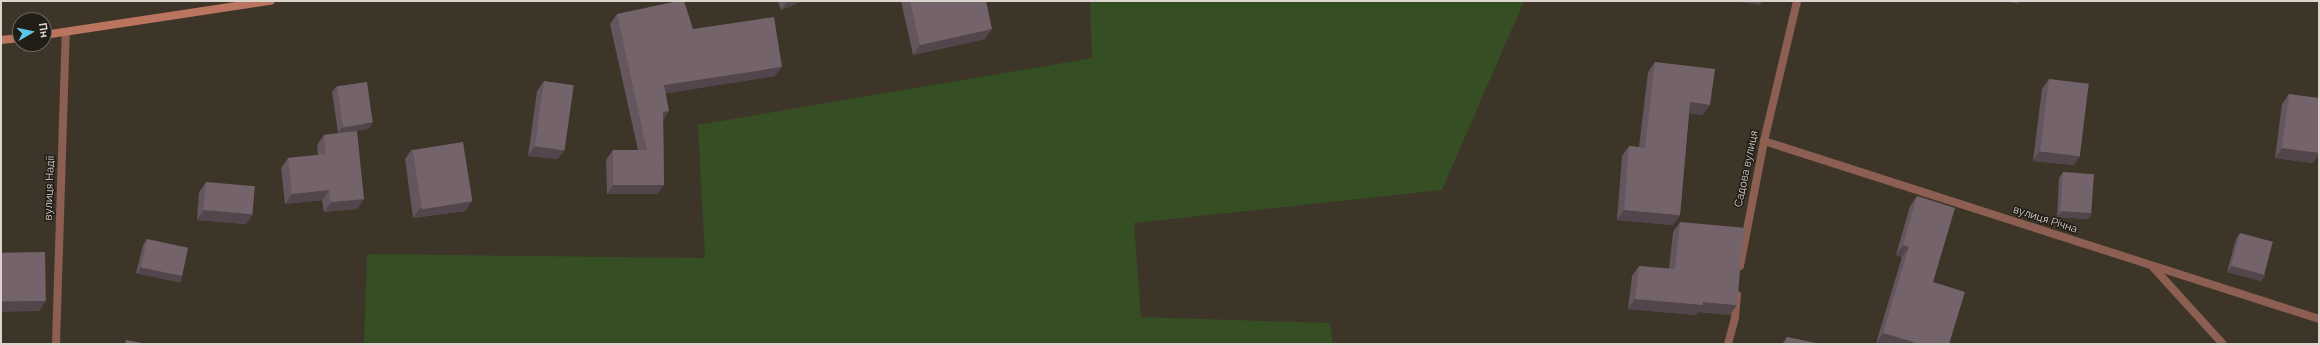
<!DOCTYPE html>
<meta charset="utf-8">
<style>
body{margin:0}
#map{position:relative;width:2320px;height:345px;overflow:hidden;background:#3d3528;font-family:Raleway,sans-serif}
div>[style]{position:absolute}
[style*='--x']{left:calc(var(--x)*1px);top:calc(var(--y)*1px);width:calc(var(--w)*1px);rotate:calc(var(--a)*1deg)}
.green>*{inset:0;background:#354e24}
.street>*{height:8px;margin:-4px;padding:0 4px;transform-origin:4px;border-radius:4px;background:#8c5f52}
.secondary>*{height:8px;margin:-4px;padding:0 4px;transform-origin:4px;border-radius:4px;background:#bb745f}
.wall>*{inset:0;background:#65555c}
.shaded-wall>*{inset:0;background:#52454b;transform-origin:0 0}
.building>*{inset:0;background:#75636b;transform-origin:0 0}
span{translate:-50% -50%;white-space:nowrap;text-align:center;line-height:1.15;-webkit-text-stroke:3px #211d17;paint-order:stroke}
.street-label{font-size:11px;color:#dbd5cd}
.frame{position:absolute;inset:0;border:2px solid #dbd5cd;pointer-events:none}
.north{position:absolute;left:12px;top:12px;width:40px;height:40px;box-sizing:border-box;background:#211d17;border:1px solid #6b6760;border-radius:50%;rotate:81deg;font-size:11px;font-weight:700;line-height:16px;text-align:center;color:#dbd5cd}
.north::after{content:'';display:block;margin:auto;width:14px;height:18px;background:#5cc7e7;clip-path:polygon(50% 0,100% 100%,50% 72%,0 100%)}
</style>
<div id="map">
<div class="green">
<div style="clip-path:polygon(1090px 1px,1524px 1px,1442px 190px,1134px 223px,1141px 317px,1330px 323px,1333px 344px,364px 344px,367px 254px,705px 258px,698px 125px,1092px 58px)"></div>
</div>
<div class="street">
<div style="--x:1764;--y:141;--w:583;--a:17.78"></div>
<div style="--x:1740;--y:266;--w:127;--a:-79.1"></div>
<div style="--x:1764;--y:141;--w:144;--a:-76.7"></div>
<div style="--x:2152;--y:266;--w:105;--a:47.7"></div>
<div style="--x:56;--y:344;--w:312;--a:-88.2"></div>
<div style="--x:1728;--y:344;--w:28;--a:-75"></div>
<div style="--x:1735;--y:317;--w:22;--a:-85"></div>
</div>
<div class="secondary">
<div style="--x:44;--y:35;--w:229;--a:-8.6"></div>
<div style="--x:1;--y:40;--w:19;--a:-6"></div>
</div>
<div class="wall">
<div style="clip-path:polygon(778px 1px,802px 1px,781px 10px)"></div>
<div style="clip-path:polygon(901px 1px,986px 1px,985px 39px,913px 55px)"></div>
<div style="clip-path:polygon(617px 14px,693px 29px,775px 76px,666px 93px,663px 120px,664px 185px,657px 194px,607px 194px,606px 160px,613px 150px,638px 150px,610px 24px)"></div>
<div style="clip-path:polygon(1655px 62px,1703px 115px,1689px 113px,1680px 215px,1673px 225px,1617px 220px,1622px 156px,1629px 146px,1639px 147px,1648px 72px)"></div>
<div style="clip-path:polygon(2049px 79px,2074px 165px,2033px 161px,2042px 89px)"></div>
<div style="clip-path:polygon(544px 81px,565px 149px,558px 159px,528px 156px,537px 91px)"></div>
<div style="clip-path:polygon(337px 86px,368px 129px,347px 132px,364px 199px,357px 209px,324px 212px,322px 200px,285px 204px,281px 168px,288px 158px,318px 155px,317px 145px,324px 135px,338px 133px,332px 92px)"></div>
<div style="clip-path:polygon(2289px 94px,2313px 163px,2275px 158px,2282px 104px)"></div>
<div style="clip-path:polygon(412px 149px,472px 201px,465px 211px,413px 218px,405px 159px)"></div>
<div style="clip-path:polygon(2063px 172px,2092px 213px,2088px 219px,2057px 217px,2059px 178px)"></div>
<div style="clip-path:polygon(206px 182px,253px 214px,246px 224px,197px 220px,199px 192px)"></div>
<div style="clip-path:polygon(1917px 196px,1933px 282px,1876px 343px,1902px 257px,1896px 255px,1910px 206px)"></div>
<div style="clip-path:polygon(1680px 222px,1742px 248px,1730px 315px,1698px 312px,1696px 315px,1628px 309px,1632px 276px,1639px 266px,1669px 269px,1673px 232px)"></div>
<div style="clip-path:polygon(2240px 233px,2265px 275px,2261px 281px,2227px 272px,2236px 239px)"></div>
<div style="clip-path:polygon(147px 239px,178px 282px,136px 273px,143px 245px)"></div>
<div style="clip-path:polygon(1787px 337px,1820px 344px,1782px 344px)"></div>
</div>
<div class="shaded-wall">
<div style="clip-path:polygon(787px 1px,802px 1px,781px 10px)"></div>
<div style="clip-path:polygon(1733px 1px,1763px 1px,1760px 5px)"></div>
<div style="clip-path:polygon(2005px 1px,2020px 1px,2018px 4px)"></div>
<div style="clip-path:polygon(992px 29px,985px 39px,913px 55px,920px 45px)"></div>
<div style="clip-path:polygon(782px 67px,775px 76px,657px 95px,664px 85px)"></div>
<div style="clip-path:polygon(1690px 102px,1710px 105px,1703px 115px,1683px 112px)"></div>
<div style="clip-path:polygon(669px 111px,663px 121px,663px 112px)"></div>
<div style="clip-path:polygon(373px 123px,368px 129px,338px 133px,342px 128px)"></div>
<div style="clip-path:polygon(535px 146px,565px 149px,558px 159px,528px 156px)"></div>
<div style="clip-path:polygon(2282px 148px,2319px 153px,2319px 154px,2313px 163px,2275px 158px)"></div>
<div style="clip-path:polygon(2040px 151px,2081px 155px,2074px 165px,2033px 161px)"></div>
<div style="clip-path:polygon(613px 185px,664px 185px,657px 194px,607px 194px)"></div>
<div style="clip-path:polygon(329px 190px,322px 200px,285px 204px,292px 194px)"></div>
<div style="clip-path:polygon(364px 199px,357px 209px,324px 212px,331px 202px)"></div>
<div style="clip-path:polygon(472px 201px,465px 211px,413px 218px,420px 208px)"></div>
<div style="clip-path:polygon(204px 210px,253px 214px,246px 224px,197px 220px)"></div>
<div style="clip-path:polygon(1624px 210px,1680px 215px,1673px 225px,1617px 220px)"></div>
<div style="clip-path:polygon(2062px 211px,2092px 213px,2088px 219px,2057px 217px)"></div>
<div style="clip-path:polygon(1903px 245px,1909px 247px,1902px 257px,1896px 255px)"></div>
<div style="clip-path:polygon(2232px 266px,2265px 275px,2261px 281px,2227px 272px)"></div>
<div style="left:140px;top:267px;width:43px;height:7px;rotate:12deg"></div>
<div style="clip-path:polygon(1635px 299px,1703px 302px,1737px 305px,1730px 315px,1698px 312px,1696px 315px,1628px 309px)"></div>
<div style="clip-path:polygon(46px 301px,39px 311px,1px 312px,1px 302px)"></div>
<div style="clip-path:polygon(1883px 333px,1919px 344px,1881px 344px,1876px 343px)"></div>
</div>
<div class="building">
<div style="clip-path:polygon(678px 1px,684px 1px,693px 29px,774px 17px,782px 67px,664px 85px,669px 111px,663px 112px,664px 185px,613px 185px,613px 150px,647px 150px,617px 14px)"></div>
<div style="clip-path:polygon(910px 1px,986px 1px,992px 29px,920px 45px)"></div>
<div style="clip-path:polygon(1655px 62px,1715px 69px,1710px 105px,1690px 102px,1680px 215px,1624px 210px,1629px 146px,1645px 148px)"></div>
<div style="left:2049px;top:79px;width:40px;height:73px;rotate:7deg"></div>
<div style="left:544px;top:81px;width:30px;height:66px;rotate:8deg"></div>
<div style="left:367px;top:82px;width:41px;height:30px;rotate:82deg"></div>
<div style="clip-path:polygon(2289px 94px,2319px 98px,2319px 153px,2282px 148px)"></div>
<div style="clip-path:polygon(357px 131px,364px 199px,331px 202px,329px 190px,292px 194px,288px 158px,326px 154px,324px 135px)"></div>
<div style="left:463px;top:142px;width:60px;height:51px;rotate:81deg"></div>
<div style="left:2063px;top:172px;width:31px;height:39px;rotate:4deg"></div>
<div style="left:206px;top:182px;width:49px;height:28px;rotate:5deg"></div>
<div style="clip-path:polygon(1917px 196px,1955px 208px,1933px 282px,1965px 292px,1949px 344px,1919px 344px,1883px 333px,1909px 247px,1903px 245px)"></div>
<div style="clip-path:polygon(1680px 222px,1746px 228px,1742px 248px,1737px 305px,1703px 302px,1703px 305px,1635px 299px,1639px 266px,1675px 269px)"></div>
<div style="left:2240px;top:233px;width:34px;height:34px;rotate:15deg"></div>
<div style="left:147px;top:239px;width:42px;height:29px;rotate:12deg"></div>
<div style="left:45px;top:252px;width:49px;height:44px;rotate:89deg"></div>
<div style="clip-path:polygon(1787px 337px,1820px 344px,1785px 344px)"></div>
<div style="clip-path:polygon(126px 340px,147px 344px,125px 344px)"></div>
</div>
<div class="street-label">
<span style="left:1747px;top:169px;rotate:-78deg">Садова вулиця</span>
<span style="left:50px;top:188px;rotate:-88deg">вулиця Надії</span>
<span style="left:2045px;top:220px;rotate:18deg">вулиця Річна</span>
</div>
<div class="frame"></div>
<div class="north">Пн</div>
</div>
